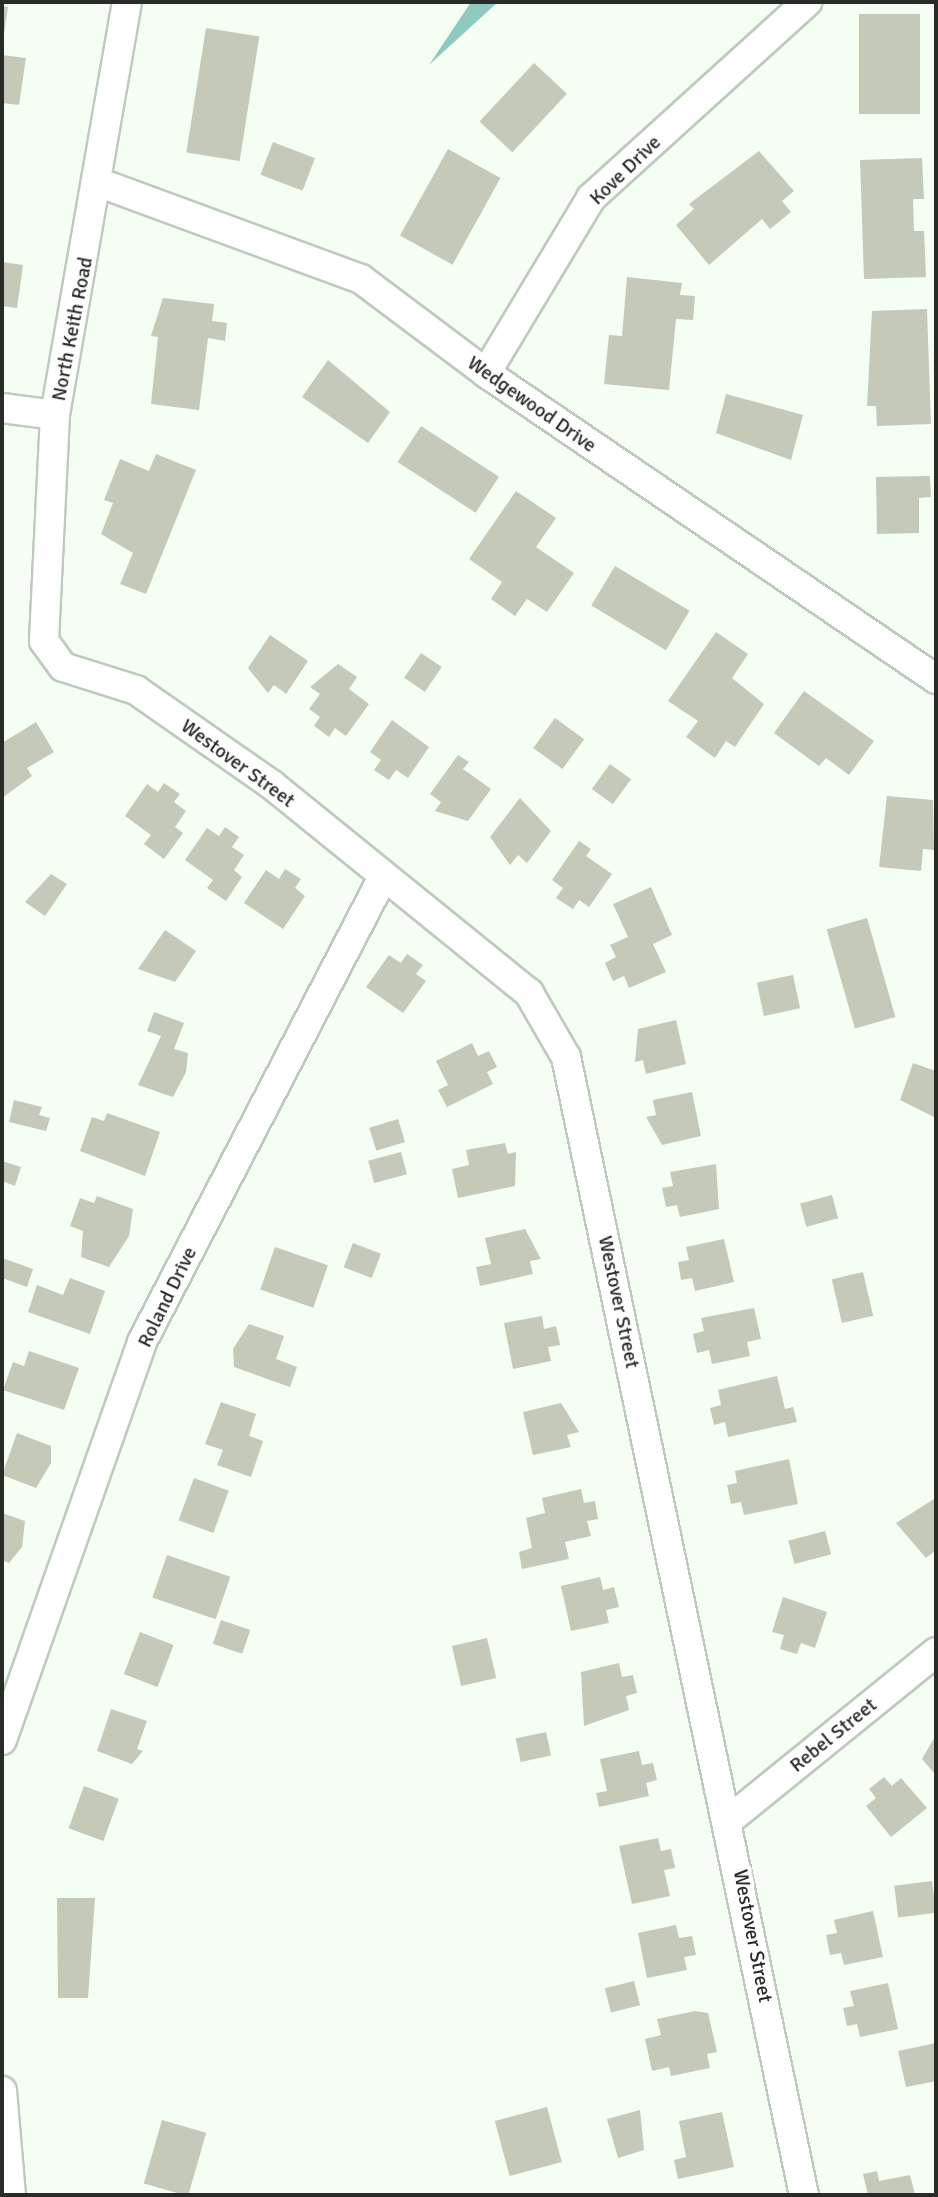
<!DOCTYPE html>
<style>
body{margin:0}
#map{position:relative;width:938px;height:2197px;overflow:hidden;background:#f5fef3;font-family:Signika,sans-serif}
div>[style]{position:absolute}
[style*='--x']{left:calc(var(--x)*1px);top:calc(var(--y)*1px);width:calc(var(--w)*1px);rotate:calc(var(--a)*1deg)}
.water>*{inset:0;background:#8fcac1}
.building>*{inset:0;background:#c4c9b9;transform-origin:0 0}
.roads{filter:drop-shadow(2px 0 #becabd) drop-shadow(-2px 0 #becabd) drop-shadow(0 2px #becabd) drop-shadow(0 -2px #becabd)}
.minor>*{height:28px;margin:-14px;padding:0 14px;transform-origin:14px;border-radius:14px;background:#fff}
span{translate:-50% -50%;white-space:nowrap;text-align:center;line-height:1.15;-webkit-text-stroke:8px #fff;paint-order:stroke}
.street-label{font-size:20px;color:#282c27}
.frame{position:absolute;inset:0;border:4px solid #282c27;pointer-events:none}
</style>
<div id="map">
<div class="water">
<div style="clip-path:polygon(471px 2px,498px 2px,429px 65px)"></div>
</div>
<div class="building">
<div style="clip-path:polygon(2px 6px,8px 7px,4px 34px,2px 34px)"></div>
<div style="left:859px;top:14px;width:61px;height:100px"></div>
<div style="left:206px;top:28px;width:54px;height:126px;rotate:9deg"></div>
<div style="clip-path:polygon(2px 55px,26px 58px,19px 105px,2px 103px)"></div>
<div style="left:534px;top:63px;width:45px;height:80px;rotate:43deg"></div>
<div style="left:273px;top:142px;width:45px;height:35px;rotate:21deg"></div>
<div style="left:448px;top:149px;width:60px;height:99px;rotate:29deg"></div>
<div style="clip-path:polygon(759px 151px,794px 191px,782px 201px,791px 212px,770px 229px,762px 219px,709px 265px,676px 225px,694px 209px,689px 204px)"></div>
<div style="clip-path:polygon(922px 158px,924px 199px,913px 199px,914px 231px,924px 231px,926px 277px,864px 279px,860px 160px)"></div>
<div style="clip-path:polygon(2px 262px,23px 265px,17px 308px,2px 306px)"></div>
<div style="clip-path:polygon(627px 277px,682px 283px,680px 295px,695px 296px,693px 320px,676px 319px,669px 390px,604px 384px,609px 335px,622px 336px)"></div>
<div style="clip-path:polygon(163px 298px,214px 304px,212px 321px,227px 323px,225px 341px,208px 338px,199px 410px,151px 404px,158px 337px,151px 336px)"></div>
<div style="clip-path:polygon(927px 309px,931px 424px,877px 426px,876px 406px,867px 406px,872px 311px)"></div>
<div style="clip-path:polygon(328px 360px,390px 412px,368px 443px,302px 397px)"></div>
<div style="clip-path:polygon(726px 394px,803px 415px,791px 460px,716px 433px)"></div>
<div style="left:421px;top:426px;width:93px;height:43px;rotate:33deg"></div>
<div style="clip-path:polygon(156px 454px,196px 470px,146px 594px,120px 584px,133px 553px,101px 534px,113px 503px,104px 500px,120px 459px,149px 471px)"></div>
<div style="clip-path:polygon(930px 476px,931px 497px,919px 498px,919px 533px,877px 534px,876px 477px)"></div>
<div style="clip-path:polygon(516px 491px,556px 518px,536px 547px,574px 573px,547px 612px,527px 599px,515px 616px,491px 599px,502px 582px,469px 559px)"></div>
<div style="left:615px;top:566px;width:87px;height:46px;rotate:31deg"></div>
<div style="clip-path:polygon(716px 632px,748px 654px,732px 678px,764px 704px,735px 747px,726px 741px,715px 758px,686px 737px,698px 721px,668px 701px)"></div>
<div style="clip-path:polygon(270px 635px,308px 661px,286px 694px,274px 685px,268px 693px,248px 668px)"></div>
<div style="left:421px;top:653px;width:25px;height:30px;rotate:34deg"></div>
<div style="clip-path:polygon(338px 664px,357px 677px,349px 689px,369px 704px,346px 736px,335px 728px,329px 737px,314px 726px,320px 717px,309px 709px,320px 694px,310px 687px)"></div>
<div style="clip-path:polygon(804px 691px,874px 741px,849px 775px,826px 758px,819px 766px,774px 733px)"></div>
<div style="left:555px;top:718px;width:36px;height:37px;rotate:36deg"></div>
<div style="clip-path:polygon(392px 720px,429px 747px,408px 778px,396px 770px,389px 780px,374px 770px,381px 760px,370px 752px)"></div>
<div style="clip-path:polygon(36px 722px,54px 752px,27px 768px,32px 776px,2px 798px,2px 743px)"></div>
<div style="clip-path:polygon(458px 755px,469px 762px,463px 769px,491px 789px,468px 821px,435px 811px,441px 802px,430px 794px)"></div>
<div style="left:610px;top:764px;width:26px;height:31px;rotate:36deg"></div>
<div style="clip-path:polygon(164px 783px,180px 794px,174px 802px,186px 811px,175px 827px,183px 833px,164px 859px,144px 844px,151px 835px,125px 816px,147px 784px,158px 792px)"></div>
<div style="clip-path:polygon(887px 796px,933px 800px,934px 850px,923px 849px,921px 871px,879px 867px)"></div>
<div style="clip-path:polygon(520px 798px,551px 831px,527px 863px,518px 855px,510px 865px,490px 837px)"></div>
<div style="clip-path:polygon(225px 827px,239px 837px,232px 847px,244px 855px,234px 870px,242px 877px,226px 901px,207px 888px,213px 880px,185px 860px,207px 828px,219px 836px)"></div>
<div style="clip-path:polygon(579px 841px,591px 849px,586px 856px,612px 874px,589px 907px,579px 900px,573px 909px,556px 898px,563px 888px,552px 880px)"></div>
<div style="clip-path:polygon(285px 869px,301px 879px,295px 888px,305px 896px,283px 929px,244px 903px,266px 870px,279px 879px)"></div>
<div style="clip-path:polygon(51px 874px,67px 884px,45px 916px,25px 902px)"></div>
<div style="clip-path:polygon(651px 887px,672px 935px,653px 944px,666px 972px,629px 988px,624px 976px,613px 981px,605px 963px,616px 957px,610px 945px,628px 937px,613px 904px)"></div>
<div style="left:867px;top:918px;width:103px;height:42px;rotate:74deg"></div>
<div style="clip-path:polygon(165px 930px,196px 951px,175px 982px,138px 969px)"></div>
<div style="clip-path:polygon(407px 954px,423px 965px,416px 974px,426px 981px,403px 1013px,366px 987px,389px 955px,401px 963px)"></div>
<div style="left:793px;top:975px;width:34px;height:37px;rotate:78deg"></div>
<div style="clip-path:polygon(154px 1012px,184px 1023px,174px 1049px,188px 1053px,186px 1072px,173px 1097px,138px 1085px,161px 1036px,147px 1031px)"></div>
<div style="clip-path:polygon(676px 1020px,686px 1064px,646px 1074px,643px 1060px,635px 1062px,638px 1029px)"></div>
<div style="clip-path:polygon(472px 1043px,478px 1056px,489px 1051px,497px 1067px,487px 1072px,493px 1084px,447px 1107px,438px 1090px,448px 1085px,436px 1061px)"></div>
<div style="clip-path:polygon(913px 1063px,936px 1071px,936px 1118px,900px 1100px)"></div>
<div style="clip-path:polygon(692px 1092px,701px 1136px,662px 1145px,646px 1117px,656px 1115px,653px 1100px)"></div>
<div style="clip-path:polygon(14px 1100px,42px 1107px,39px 1115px,50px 1118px,46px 1131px,9px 1122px)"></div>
<div style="clip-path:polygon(107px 1113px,160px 1132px,145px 1176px,80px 1151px,92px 1117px,104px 1121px)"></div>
<div style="left:398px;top:1119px;width:24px;height:30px;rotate:73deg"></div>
<div style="clip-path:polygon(505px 1143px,508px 1154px,516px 1152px,515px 1186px,458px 1198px,452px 1169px,469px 1165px,466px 1150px)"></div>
<div style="left:401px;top:1152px;width:23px;height:34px;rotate:75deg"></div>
<div style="clip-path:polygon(2px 1161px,21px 1167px,15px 1186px,2px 1181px)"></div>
<div style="clip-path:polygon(716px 1164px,719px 1209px,680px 1217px,677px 1205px,666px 1207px,662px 1188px,673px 1186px,670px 1172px)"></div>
<div style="left:832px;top:1195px;width:24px;height:33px;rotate:75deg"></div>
<div style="clip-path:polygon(97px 1196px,133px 1209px,129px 1236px,109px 1267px,81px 1257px,83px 1231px,70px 1226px,80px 1198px,94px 1203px)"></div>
<div style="clip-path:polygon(525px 1229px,541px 1259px,530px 1261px,533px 1274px,480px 1286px,476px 1267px,491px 1264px,485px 1238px)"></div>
<div style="clip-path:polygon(724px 1239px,734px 1282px,695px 1291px,692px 1278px,681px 1280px,678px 1262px,689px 1260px,686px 1247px)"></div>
<div style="left:353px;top:1243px;width:30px;height:26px;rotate:21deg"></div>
<div style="left:275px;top:1247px;width:56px;height:45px;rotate:19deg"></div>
<div style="clip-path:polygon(2px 1258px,33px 1269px,27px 1287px,2px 1278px)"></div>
<div style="left:863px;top:1272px;width:45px;height:32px;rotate:77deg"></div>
<div style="clip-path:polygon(70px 1278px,105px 1291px,90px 1334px,28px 1312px,37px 1285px,63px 1295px)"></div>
<div style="clip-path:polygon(754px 1308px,761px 1339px,747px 1342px,750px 1356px,712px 1364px,709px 1350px,697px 1353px,693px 1334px,704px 1331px,701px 1318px)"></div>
<div style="clip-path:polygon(542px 1316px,544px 1329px,556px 1326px,560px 1345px,548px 1347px,551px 1361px,513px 1369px,504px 1323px)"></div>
<div style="clip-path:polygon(249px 1324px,284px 1336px,276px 1359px,297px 1367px,290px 1387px,234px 1367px,233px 1349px)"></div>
<div style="clip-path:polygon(29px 1351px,79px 1368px,64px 1410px,3px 1390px,13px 1362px,24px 1366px)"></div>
<div style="clip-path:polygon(777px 1376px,785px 1409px,793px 1407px,797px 1422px,728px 1437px,725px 1422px,714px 1425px,710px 1408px,721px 1405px,718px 1390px)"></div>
<div style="clip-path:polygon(221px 1402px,256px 1414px,249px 1436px,263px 1441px,251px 1477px,217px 1465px,223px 1450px,205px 1444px)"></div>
<div style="clip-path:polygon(561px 1403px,579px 1432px,567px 1435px,571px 1447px,533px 1455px,523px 1412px)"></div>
<div style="clip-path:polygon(17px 1433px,51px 1446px,51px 1463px,36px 1488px,2px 1475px)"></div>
<div style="clip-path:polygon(789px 1459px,798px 1504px,744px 1515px,741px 1502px,731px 1504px,727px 1485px,737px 1483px,735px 1471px)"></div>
<div style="left:194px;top:1478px;width:37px;height:45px;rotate:20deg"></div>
<div style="clip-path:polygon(581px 1489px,584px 1503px,595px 1501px,598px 1519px,587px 1521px,591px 1536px,565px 1542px,569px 1559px,522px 1569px,519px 1552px,532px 1548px,526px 1518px,545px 1513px,542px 1498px)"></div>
<div style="clip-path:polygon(934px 1499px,936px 1550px,926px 1558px,896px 1523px)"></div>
<div style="clip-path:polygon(2px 1513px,25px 1521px,22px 1547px,9px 1563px,2px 1560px)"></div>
<div style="left:825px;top:1531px;width:24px;height:38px;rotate:75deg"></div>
<div style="left:167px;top:1555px;width:67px;height:45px;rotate:19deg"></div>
<div style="clip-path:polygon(600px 1577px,603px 1590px,614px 1587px,619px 1607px,606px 1610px,609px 1623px,571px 1631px,561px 1586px)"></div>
<div style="clip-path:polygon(783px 1597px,827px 1612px,815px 1648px,801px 1643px,797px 1654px,780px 1649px,784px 1635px,772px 1632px)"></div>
<div style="left:221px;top:1620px;width:31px;height:25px;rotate:19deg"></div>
<div style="left:140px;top:1632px;width:36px;height:45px;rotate:21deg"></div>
<div style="left:487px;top:1638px;width:41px;height:36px;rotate:77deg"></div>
<div style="clip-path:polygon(619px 1663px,622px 1677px,633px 1675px,637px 1693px,626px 1696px,629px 1710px,584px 1726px,581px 1672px)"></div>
<div style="clip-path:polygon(111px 1709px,147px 1721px,137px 1749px,143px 1751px,132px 1764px,97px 1751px)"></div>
<div style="left:546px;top:1732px;width:24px;height:31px;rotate:78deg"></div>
<div style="clip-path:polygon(936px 1735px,936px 1775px,922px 1759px)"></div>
<div style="clip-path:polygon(639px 1751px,642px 1765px,653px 1763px,657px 1780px,646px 1783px,649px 1796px,599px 1807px,596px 1793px,607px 1791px,600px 1759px)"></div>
<div style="clip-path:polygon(884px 1777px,892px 1786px,901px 1778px,927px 1808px,891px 1837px,866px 1806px,876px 1798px,869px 1789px)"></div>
<div style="left:84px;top:1786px;width:37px;height:45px;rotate:20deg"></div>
<div style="clip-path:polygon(658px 1838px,661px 1851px,671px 1849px,675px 1868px,664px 1870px,670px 1896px,632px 1904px,619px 1846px)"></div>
<div style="left:932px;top:1881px;width:32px;height:38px;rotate:83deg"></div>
<div style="clip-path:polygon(57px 1898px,95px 1898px,88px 1998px,58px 1998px)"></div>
<div style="clip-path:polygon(873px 1911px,883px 1957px,844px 1965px,841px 1953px,830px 1955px,826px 1935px,837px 1933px,834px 1920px)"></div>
<div style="clip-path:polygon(676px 1925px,679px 1938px,692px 1936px,696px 1955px,684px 1957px,687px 1970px,647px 1978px,638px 1933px)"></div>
<div style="left:634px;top:1981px;width:25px;height:30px;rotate:76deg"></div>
<div style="clip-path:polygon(888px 1983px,898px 2029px,860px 2037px,857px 2024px,847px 2026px,843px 2008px,854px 2006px,850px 1991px)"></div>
<div style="clip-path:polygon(695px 2011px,708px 2013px,717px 2052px,707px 2054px,710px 2068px,671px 2076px,669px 2067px,652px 2071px,645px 2039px,661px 2035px,657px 2019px)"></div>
<div style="clip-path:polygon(936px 2043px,936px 2081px,906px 2087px,898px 2051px)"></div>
<div style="left:547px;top:2107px;width:57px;height:54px;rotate:75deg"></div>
<div style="clip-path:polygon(640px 2110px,644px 2150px,618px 2158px,607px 2119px)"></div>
<div style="clip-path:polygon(722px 2112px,734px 2167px,678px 2179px,674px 2160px,686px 2157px,679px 2121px)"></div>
<div style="left:162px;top:2120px;width:46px;height:66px;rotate:16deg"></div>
<div style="clip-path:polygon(877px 2171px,879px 2181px,910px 2175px,915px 2195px,868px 2195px,863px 2174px)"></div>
</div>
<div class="roads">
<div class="minor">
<div style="--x:127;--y:2;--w:419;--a:99.9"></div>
<div style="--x:55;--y:415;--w:226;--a:92.8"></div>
<div style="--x:44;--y:641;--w:32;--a:54"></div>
<div style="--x:63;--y:667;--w:77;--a:17.5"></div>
<div style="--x:136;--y:690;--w:166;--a:34.9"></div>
<div style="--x:272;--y:785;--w:331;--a:39"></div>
<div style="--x:529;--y:993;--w:74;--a:60"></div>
<div style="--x:566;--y:1057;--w:1163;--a:78.19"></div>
<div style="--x:100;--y:183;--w:278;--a:20.2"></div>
<div style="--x:361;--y:279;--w:156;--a:36.9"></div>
<div style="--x:486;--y:373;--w:544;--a:34.22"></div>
<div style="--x:486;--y:373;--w:204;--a:-59"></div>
<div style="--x:591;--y:198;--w:292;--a:-42.2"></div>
<div style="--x:2;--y:408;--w:53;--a:7.5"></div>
<div style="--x:2;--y:1740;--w:422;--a:-70.6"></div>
<div style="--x:142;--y:1342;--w:524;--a:-62.6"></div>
<div style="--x:730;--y:1819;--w:265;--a:-39"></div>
<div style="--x:2;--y:2091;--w:104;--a:85.1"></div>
</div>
</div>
<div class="street-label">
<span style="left:625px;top:170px;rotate:-44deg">Kove Drive</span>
<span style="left:72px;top:329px;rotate:-79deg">North Keith Road</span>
<span style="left:532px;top:404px;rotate:35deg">Wedgewood Drive</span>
<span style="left:238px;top:763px;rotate:36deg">Westover Street</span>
<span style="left:167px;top:1297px;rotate:-64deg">Roland Drive</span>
<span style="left:619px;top:1302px;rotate:78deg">Westover Street</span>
<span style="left:833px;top:1735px;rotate:-39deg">Rebel Street</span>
<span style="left:753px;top:1936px;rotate:79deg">Westover Street</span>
</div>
<div class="frame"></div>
</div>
